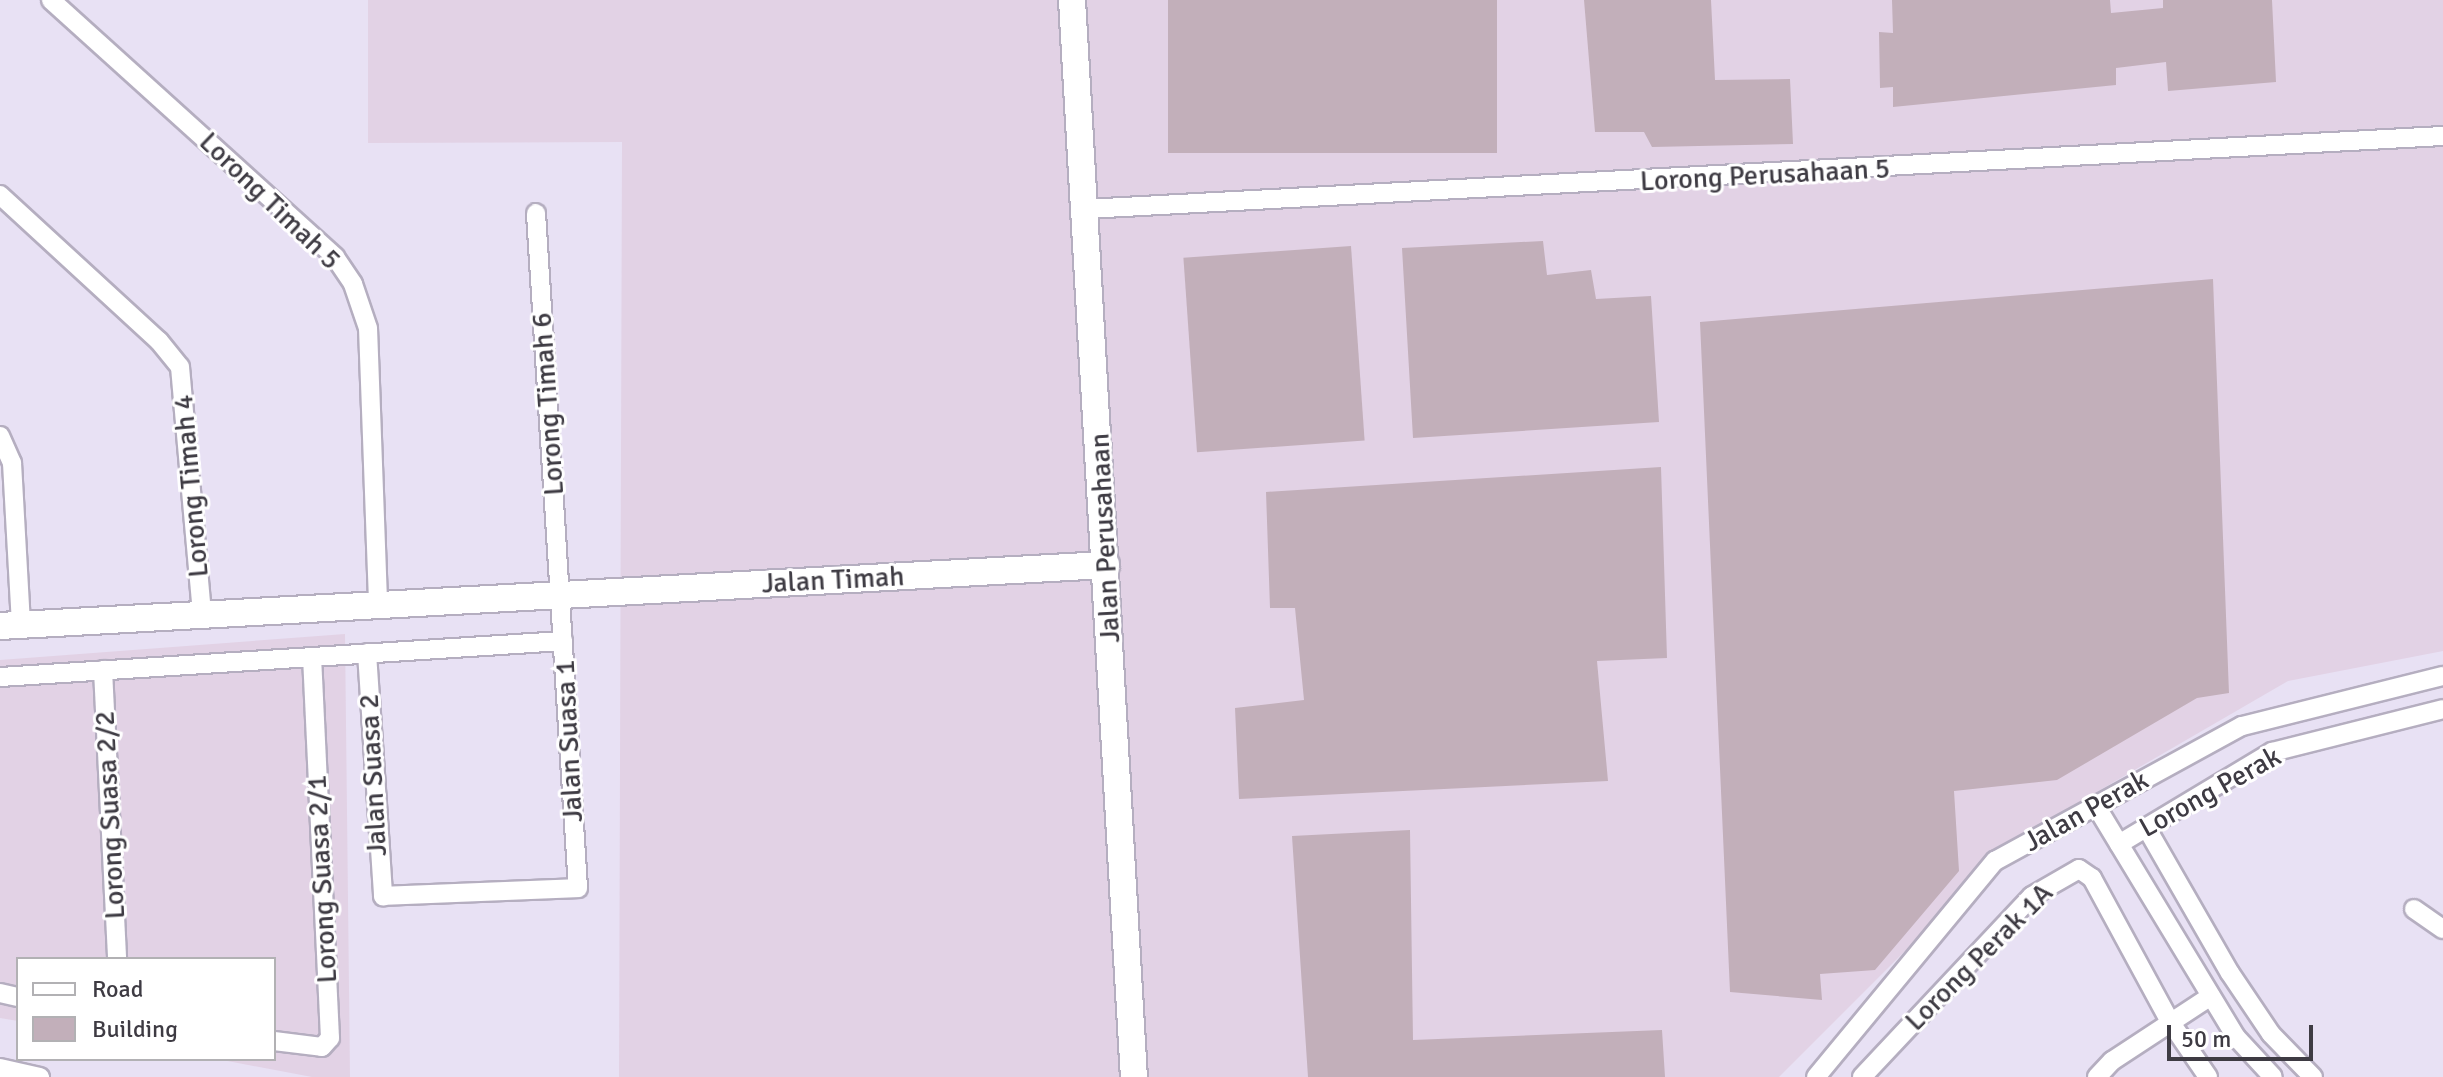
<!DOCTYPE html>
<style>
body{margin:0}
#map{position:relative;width:2443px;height:1077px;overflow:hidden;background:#e8e1f4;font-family:Signika,sans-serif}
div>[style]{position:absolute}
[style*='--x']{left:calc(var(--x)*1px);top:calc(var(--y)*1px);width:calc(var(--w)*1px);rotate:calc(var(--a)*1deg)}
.industrial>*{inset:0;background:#e2d2e5}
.building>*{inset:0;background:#c2afba;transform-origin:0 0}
.roads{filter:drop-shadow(2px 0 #b5aec0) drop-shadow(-2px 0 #b5aec0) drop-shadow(0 2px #b5aec0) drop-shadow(0 -2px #b5aec0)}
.street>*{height:18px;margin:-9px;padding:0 9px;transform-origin:9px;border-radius:9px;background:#fff}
.secondary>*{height:26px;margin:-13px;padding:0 13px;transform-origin:13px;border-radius:13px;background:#fff}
span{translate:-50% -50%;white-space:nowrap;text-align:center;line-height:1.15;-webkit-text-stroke:6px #fff;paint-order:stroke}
.street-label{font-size:28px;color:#3e3b43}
.legend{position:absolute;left:16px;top:957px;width:260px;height:104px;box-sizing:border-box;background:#fff;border:2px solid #b2b1b4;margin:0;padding:10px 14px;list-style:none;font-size:24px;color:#3e3b43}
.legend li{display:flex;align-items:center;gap:16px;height:40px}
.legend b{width:40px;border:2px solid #b2b1b4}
.scale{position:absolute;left:2167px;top:1025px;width:146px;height:36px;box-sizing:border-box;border:4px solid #3e3b43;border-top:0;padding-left:10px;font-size:24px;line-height:28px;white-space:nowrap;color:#3e3b43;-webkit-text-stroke:6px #fff;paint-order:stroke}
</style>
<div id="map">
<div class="industrial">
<div style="clip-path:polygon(368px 0,2443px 0,2443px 651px,2288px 681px,2019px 837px,1779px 1077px,619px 1077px,622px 142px,368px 143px)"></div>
<div style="clip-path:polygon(345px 634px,350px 1077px,312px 1077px,217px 1059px,274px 1059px,274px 959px,18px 959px,18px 1021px,0 1018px,0 660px)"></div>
</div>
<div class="building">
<div style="left:1168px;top:0;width:329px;height:153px"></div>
<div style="clip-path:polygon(1584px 0,1711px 0,1715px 80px,1790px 79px,1793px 144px,1652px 147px,1644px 132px,1595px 132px)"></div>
<div style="clip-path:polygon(1892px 0,2110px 0,2111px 13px,2163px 8px,2163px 0,2272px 0,2276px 82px,2168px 91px,2166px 62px,2116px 68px,2116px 85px,1893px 107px,1893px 87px,1880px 88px,1879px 32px,1893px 33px)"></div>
<div style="clip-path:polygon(1543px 241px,1547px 275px,1591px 270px,1596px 299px,1651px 296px,1659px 422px,1413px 438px,1402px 248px)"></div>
<div style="left:1351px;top:246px;width:195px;height:168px;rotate:86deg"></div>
<div style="clip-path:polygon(2213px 279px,2229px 693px,2197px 698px,2057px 780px,1954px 791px,1959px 871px,1875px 970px,1820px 974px,1822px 1000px,1730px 992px,1700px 322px)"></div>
<div style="clip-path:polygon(1661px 467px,1667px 658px,1597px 661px,1608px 781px,1239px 799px,1235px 708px,1304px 700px,1295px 608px,1270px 608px,1266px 492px)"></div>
<div style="clip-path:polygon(1410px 830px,1413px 1040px,1662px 1030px,1665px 1077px,1308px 1077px,1292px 836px)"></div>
</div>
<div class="roads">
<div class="street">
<div style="--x:51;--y:0;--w:383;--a:42.1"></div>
<div style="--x:335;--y:257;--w:32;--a:56"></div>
<div style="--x:353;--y:284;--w:46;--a:71.2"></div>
<div style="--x:368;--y:328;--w:277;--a:87.9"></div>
<div style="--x:0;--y:195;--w:216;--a:42.6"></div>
<div style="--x:159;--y:341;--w:33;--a:51"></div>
<div style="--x:180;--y:367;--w:248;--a:84.9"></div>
<div style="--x:1086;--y:209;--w:1359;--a:-3.08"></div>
<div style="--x:0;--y:436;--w:30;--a:66"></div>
<div style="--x:12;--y:463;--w:162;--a:86.8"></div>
<div style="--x:367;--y:653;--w:244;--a:86.2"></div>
<div style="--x:383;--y:896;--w:195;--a:-2.3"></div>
<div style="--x:578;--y:888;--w:676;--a:-93.56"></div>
<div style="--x:103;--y:670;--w:289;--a:87.2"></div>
<div style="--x:0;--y:677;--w:564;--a:-3.66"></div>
<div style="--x:2096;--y:806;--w:270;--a:58.8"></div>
<div style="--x:2236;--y:1037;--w:54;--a:47.2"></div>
<div style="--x:2146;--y:827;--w:168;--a:60.1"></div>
<div style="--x:2230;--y:973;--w:73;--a:56.1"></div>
<div style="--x:2271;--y:1034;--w:60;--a:45.7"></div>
<div style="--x:2119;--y:844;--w:179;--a:-31"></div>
<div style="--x:2272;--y:752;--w:176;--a:-14.1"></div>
<div style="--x:2414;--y:909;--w:35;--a:35"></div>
<div style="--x:0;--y:993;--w:18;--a:13"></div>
<div style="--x:274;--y:1041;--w:48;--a:7.1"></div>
<div style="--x:322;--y:1047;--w:12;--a:-48"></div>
<div style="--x:330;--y:1038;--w:381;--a:-92.7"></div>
<div style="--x:0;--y:1068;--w:41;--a:12.7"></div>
<div style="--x:1816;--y:1077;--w:281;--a:-50.4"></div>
<div style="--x:1995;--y:861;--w:281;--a:-28.7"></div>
<div style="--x:2242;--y:726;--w:207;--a:-14"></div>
<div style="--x:1862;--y:1077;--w:248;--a:-46.8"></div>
<div style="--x:2032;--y:896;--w:54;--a:-29.9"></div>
<div style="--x:2079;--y:869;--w:16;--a:35"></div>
<div style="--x:2092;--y:878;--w:162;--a:61.5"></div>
<div style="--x:2169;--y:1020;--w:69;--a:55.6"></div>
<div style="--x:2097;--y:1077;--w:22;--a:-47"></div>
<div style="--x:2112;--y:1061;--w:118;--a:-33.3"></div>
</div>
<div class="secondary">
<div style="--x:1072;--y:0;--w:1079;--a:86.71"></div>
<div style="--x:0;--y:626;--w:1108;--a:-3.16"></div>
</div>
</div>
<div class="street-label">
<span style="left:1765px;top:175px;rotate:-3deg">Lorong Perusahaan 5</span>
<span style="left:270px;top:201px;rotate:44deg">Lorong Timah 5</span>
<span style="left:548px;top:404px;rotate:-94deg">Lorong Timah 6</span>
<span style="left:191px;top:486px;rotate:-95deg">Lorong Timah 4</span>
<span style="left:1105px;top:538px;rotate:-93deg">Jalan Perusahaan</span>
<span style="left:833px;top:580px;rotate:-3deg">Jalan Timah</span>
<span style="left:569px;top:741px;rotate:-93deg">Jalan Suasa 1</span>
<span style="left:373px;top:775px;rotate:-93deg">Jalan Suasa 2</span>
<span style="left:2210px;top:792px;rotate:-29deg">Lorong Perak</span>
<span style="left:2086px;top:811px;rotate:-29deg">Jalan Perak</span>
<span style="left:110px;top:815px;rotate:-93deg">Lorong Suasa 2/2</span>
<span style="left:322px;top:879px;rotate:-93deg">Lorong Suasa 2/1</span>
<span style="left:1979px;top:957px;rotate:-45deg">Lorong Perak 1A</span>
</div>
<ul class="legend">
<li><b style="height:10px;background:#fff"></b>Road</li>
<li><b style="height:22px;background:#c2afba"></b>Building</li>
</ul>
<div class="scale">50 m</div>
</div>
